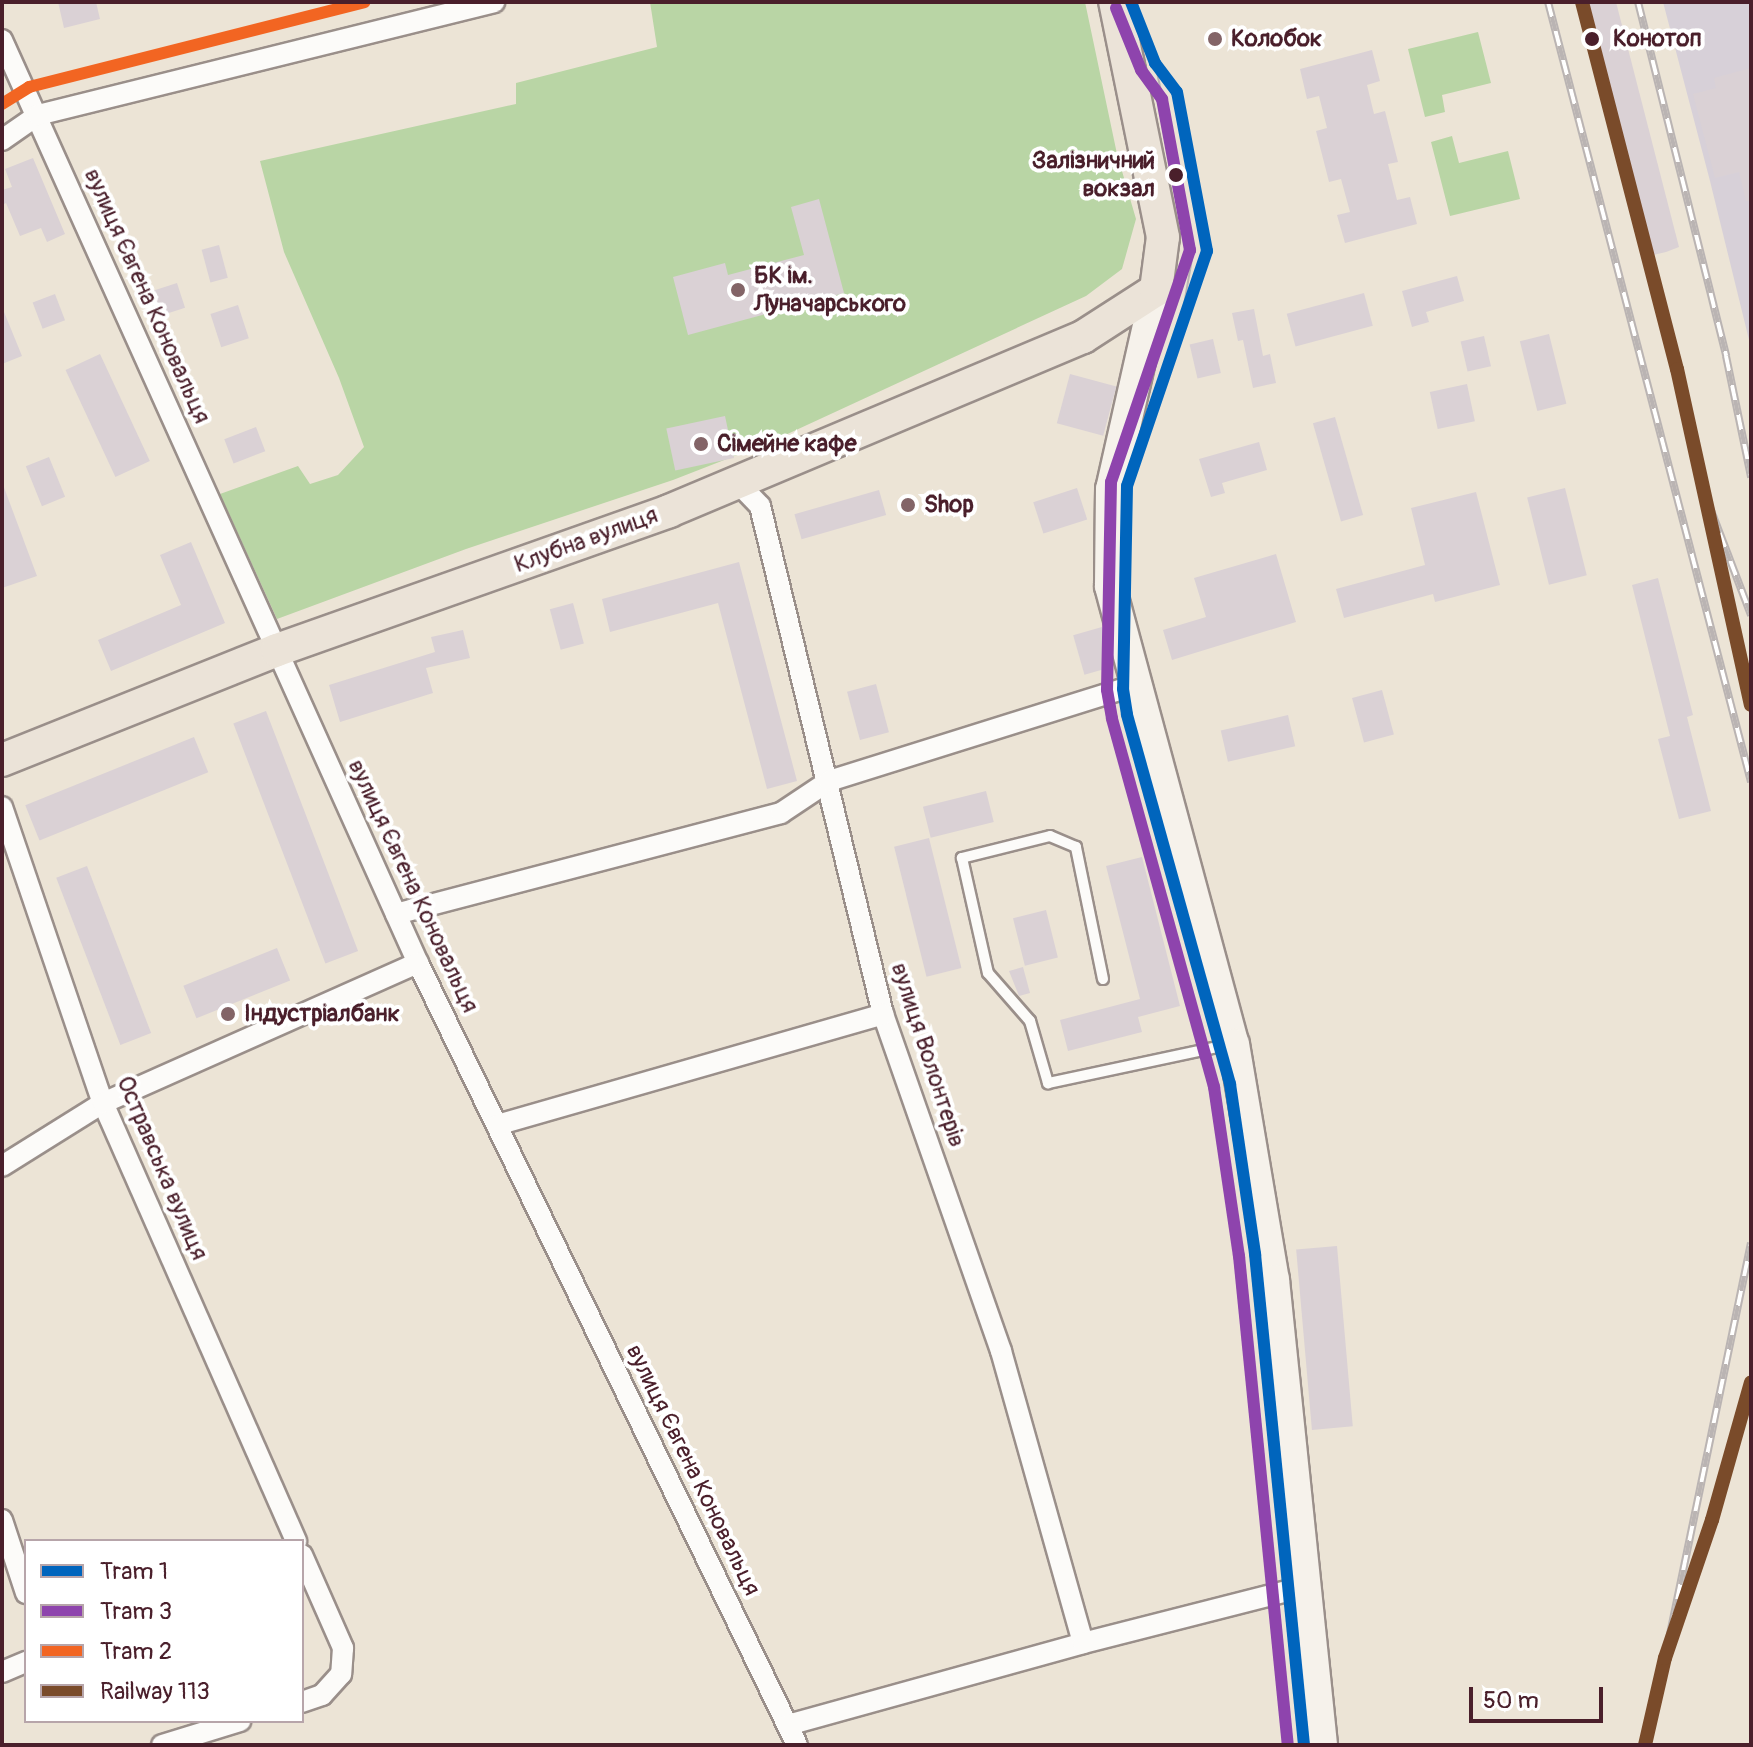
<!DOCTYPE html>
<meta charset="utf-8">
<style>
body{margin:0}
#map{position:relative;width:1753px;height:1747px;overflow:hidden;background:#ece4d6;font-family:Pangolin,sans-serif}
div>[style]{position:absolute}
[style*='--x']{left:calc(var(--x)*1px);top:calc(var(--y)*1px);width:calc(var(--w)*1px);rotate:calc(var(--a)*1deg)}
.industrial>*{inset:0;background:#d7d0d8}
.green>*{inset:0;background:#b9d5a5}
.building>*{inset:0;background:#dad1d5;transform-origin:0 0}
.roads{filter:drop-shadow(2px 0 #9a8f8a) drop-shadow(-2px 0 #9a8f8a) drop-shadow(0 2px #9a8f8a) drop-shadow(0 -2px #9a8f8a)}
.lane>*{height:10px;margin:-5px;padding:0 5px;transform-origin:5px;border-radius:5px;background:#fcfbf9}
.street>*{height:20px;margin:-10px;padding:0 10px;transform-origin:10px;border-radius:10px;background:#fcfbf9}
.secondary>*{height:30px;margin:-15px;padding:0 15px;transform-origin:15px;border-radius:15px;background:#f6f2eb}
.primary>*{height:32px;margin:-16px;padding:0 16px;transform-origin:16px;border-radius:16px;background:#ebe3d8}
.tram>*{height:2px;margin:-1px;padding:0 1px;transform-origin:1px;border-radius:1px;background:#bab4b3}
.rail>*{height:8px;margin-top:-4px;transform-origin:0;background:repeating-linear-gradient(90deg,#fff 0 15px,#bab4b3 0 30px);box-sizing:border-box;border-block:2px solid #bab4b3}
.rail-1>*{height:14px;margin:-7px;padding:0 7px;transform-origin:7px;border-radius:7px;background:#7a4b2a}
.tram-1>*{height:12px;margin:-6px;padding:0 6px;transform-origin:6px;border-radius:6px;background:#0065bd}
.tram-2>*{height:12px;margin:-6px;padding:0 6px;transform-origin:6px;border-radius:6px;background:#8e44ad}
.tram-3>*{height:12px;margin:-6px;padding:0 6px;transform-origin:6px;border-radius:6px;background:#f26522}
.dots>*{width:22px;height:22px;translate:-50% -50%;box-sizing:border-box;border:4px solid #fff;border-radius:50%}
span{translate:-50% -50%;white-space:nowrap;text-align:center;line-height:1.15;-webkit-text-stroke:8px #fff;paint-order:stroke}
.poi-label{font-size:24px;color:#4a1f2b;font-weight:700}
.left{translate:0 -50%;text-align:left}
.stop-label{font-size:24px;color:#4a1f2b;font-weight:700}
.right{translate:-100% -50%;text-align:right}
.street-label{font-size:24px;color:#4a1f2b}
.frame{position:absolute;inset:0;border:4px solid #4a1f2b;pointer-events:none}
.legend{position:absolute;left:24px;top:1539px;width:280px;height:184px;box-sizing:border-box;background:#fff;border:2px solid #b7a5aa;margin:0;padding:10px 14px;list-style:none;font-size:24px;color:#4a1f2b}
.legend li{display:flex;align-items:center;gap:16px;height:40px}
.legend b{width:40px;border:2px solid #b7a5aa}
.scale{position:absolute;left:1469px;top:1687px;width:134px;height:36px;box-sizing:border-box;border:4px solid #4a1f2b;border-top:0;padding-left:10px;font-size:24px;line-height:28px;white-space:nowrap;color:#4a1f2b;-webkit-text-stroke:6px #fff;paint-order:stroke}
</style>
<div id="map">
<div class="industrial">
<div style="clip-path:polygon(1663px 2px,1751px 2px,1751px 348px,1710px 181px)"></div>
</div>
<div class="green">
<div style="clip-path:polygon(650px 2px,1085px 2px,1117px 154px,1136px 219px,1122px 269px,1086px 296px,768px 443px,673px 480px,466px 549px,277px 619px,220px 494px,298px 466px,310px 484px,338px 475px,364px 447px,339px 378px,284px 252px,260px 161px,516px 104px,516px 83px,657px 47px)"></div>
<div style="clip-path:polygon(1478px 32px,1491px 83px,1442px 95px,1445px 112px,1425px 117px,1408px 49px)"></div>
<div style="clip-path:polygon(1452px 136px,1459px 163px,1508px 151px,1520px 199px,1450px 216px,1431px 142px)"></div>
</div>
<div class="building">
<div style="clip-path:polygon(58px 2px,96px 2px,100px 19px,64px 28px)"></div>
<div style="clip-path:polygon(1589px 2px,1616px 2px,1679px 247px,1666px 252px,1653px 255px)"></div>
<div style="clip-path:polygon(1372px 50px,1380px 81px,1367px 85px,1374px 114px,1385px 111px,1398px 162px,1388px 164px,1397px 200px,1410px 197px,1417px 224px,1345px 243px,1337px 215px,1350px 212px,1341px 179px,1329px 182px,1316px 131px,1327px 128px,1319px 96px,1307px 99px,1300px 69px)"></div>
<div style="clip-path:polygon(1751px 68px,1751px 201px,1746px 201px,1739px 172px,1715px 178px,1693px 94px,1716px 88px,1714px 78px)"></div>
<div style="clip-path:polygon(33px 158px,65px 234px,47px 242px,41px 228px,20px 236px,6px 203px,2px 205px,2px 190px,12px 187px,5px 169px)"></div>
<div style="clip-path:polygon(819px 199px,844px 293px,688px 335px,673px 277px,725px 263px,728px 275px,804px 255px,791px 207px)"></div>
<div style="left:219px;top:245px;width:34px;height:18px;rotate:75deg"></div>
<div style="clip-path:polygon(1457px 276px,1464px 301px,1426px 312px,1429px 322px,1412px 327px,1402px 291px)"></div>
<div style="left:177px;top:283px;width:26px;height:26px;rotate:72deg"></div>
<div style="left:1364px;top:293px;width:34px;height:80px;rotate:75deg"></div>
<div style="left:55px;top:294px;width:28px;height:24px;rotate:69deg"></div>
<div style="left:238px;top:305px;width:35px;height:29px;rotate:72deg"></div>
<div style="clip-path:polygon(2px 307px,22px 356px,2px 364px)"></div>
<div style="clip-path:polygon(1254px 309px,1263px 356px,1270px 354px,1276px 383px,1253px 388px,1243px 340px,1238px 341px,1232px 313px)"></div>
<div style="left:1549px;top:334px;width:72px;height:30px;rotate:76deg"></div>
<div style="left:1484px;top:336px;width:31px;height:24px;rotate:77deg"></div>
<div style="left:1213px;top:339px;width:35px;height:24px;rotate:77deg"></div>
<div style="left:100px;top:354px;width:118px;height:38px;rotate:65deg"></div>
<div style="left:1070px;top:374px;width:48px;height:51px;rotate:15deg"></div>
<div style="left:1467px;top:384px;width:38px;height:38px;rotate:78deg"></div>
<div style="left:725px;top:416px;width:43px;height:60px;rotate:78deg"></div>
<div style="left:1335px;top:417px;width:102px;height:23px;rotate:74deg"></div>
<div style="left:256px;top:427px;width:26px;height:34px;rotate:69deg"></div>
<div style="clip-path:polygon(1259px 442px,1267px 470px,1222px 483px,1225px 493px,1211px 497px,1199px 459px)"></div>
<div style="left:49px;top:457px;width:43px;height:25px;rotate:68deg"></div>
<div style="clip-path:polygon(2px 482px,37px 576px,2px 588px)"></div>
<div style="left:1077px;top:488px;width:33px;height:46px;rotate:72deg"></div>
<div style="left:1565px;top:488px;width:90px;height:39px;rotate:76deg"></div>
<div style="left:879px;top:490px;width:26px;height:88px;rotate:74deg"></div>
<div style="clip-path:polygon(1476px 492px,1500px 585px,1435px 602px,1433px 594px,1344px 618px,1336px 589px,1425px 565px,1411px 508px)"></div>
<div style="clip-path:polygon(191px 542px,225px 623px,111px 671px,98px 640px,181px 605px,160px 555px)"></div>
<div style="clip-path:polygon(1276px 554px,1296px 622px,1172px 660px,1163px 630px,1206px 617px,1194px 578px)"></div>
<div style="clip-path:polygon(739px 562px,797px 781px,767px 789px,718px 603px,610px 632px,602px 599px)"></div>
<div style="clip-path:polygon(1658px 578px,1693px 715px,1687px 717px,1711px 811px,1679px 819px,1658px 739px,1670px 736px,1632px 585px)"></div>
<div style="left:573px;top:603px;width:42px;height:24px;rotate:75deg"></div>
<div style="left:1102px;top:627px;width:41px;height:30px;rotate:74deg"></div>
<div style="clip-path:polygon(463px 630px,470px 658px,426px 668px,433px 693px,340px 722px,329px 685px,435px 652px,431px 637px)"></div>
<div style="left:876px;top:684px;width:50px;height:30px;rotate:75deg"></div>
<div style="left:1382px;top:690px;width:46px;height:31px;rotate:75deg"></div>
<div style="left:266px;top:711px;width:257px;height:35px;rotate:69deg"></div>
<div style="left:1288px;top:715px;width:32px;height:69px;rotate:77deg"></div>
<div style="left:194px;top:737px;width:38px;height:182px;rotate:68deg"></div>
<div style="left:986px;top:791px;width:32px;height:65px;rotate:76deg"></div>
<div style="left:929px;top:838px;width:134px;height:36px;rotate:76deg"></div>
<div style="clip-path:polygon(1142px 857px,1180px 1006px,1138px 1017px,1142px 1032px,1068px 1051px,1060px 1020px,1140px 999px,1106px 866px)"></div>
<div style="left:87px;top:866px;width:179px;height:33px;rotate:69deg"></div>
<div style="left:1046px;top:910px;width:49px;height:34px;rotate:76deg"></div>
<div style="left:277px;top:948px;width:35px;height:101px;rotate:68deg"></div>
<div style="clip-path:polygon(1023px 967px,1030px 993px,1019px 996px,1009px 971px)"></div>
<div style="left:1337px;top:1246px;width:181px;height:41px;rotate:85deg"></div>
</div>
<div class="roads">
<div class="lane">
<div style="--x:1103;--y:979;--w:135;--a:-101.6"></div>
<div style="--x:1076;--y:847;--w:28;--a:-157"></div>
<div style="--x:1050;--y:836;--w:91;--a:166"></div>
<div style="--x:962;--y:858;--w:118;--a:77.3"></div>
<div style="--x:988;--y:973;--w:64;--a:48.8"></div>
<div style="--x:1030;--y:1021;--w:65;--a:73.8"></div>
<div style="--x:1048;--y:1083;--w:188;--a:-12"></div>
</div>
<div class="street">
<div style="--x:2;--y:40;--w:1012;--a:65.74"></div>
<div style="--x:418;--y:963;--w:869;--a:64.14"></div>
<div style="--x:2;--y:140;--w:44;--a:-34.8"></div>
<div style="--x:38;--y:115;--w:470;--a:-13.9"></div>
<div style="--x:737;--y:482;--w:33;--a:46"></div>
<div style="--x:760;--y:506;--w:523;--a:76.39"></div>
<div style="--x:883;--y:1014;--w:357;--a:70.7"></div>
<div style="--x:1001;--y:1351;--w:303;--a:74.3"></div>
<div style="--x:2;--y:807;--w:313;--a:71.2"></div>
<div style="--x:103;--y:1103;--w:479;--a:66.2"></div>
<div style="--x:396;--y:914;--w:398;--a:-14.7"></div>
<div style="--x:781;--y:813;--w:58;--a:-33.7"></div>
<div style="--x:829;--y:781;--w:321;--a:-17.4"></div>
<div style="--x:497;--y:1125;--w:402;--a:-16"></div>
<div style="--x:2;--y:1166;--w:119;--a:-32"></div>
<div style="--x:103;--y:1103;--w:345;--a:-24"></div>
<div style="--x:2;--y:1520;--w:77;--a:71.8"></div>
<div style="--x:302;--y:1555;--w:102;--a:66.2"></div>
<div style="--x:343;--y:1648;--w:26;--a:94"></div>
<div style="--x:341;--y:1674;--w:28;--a:132"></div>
<div style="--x:322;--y:1695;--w:21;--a:161"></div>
<div style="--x:2;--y:1672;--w:26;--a:-23"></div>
<div style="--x:788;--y:1725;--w:306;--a:-15.5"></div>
<div style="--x:1083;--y:1643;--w:231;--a:-14.3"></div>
<div style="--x:162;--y:1745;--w:82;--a:-17.1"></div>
</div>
<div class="secondary">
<div style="--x:1156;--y:290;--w:204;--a:102.7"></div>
<div style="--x:1111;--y:489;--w:97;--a:90.6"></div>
<div style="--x:1110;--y:586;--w:474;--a:74.9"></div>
<div style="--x:1234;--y:1044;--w:239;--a:80.4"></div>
<div style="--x:1274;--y:1280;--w:467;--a:84.1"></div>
</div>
<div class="primary">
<div style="--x:2;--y:760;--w:296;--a:-21.8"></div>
<div style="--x:277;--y:650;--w:416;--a:-19.5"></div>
<div style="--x:669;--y:511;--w:449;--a:-22.8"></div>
<div style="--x:1083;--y:337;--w:87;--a:-32.8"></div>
<div style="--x:1156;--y:290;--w:53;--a:-82.5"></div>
<div style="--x:1163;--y:237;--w:240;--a:-101.5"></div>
</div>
</div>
<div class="tram">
<div style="--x:1155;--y:63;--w:188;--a:78"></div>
<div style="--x:1194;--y:247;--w:82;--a:99.8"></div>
</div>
<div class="rail">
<div style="--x:1548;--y:2;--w:806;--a:75.41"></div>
<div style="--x:1638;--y:2;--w:365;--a:76"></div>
<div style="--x:1726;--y:356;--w:124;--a:78.3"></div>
<div style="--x:1709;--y:505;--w:118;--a:69.1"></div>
<div style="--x:1665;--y:1658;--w:424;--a:-78.3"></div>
</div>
<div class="rail-1">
<div style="--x:1582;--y:2;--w:379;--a:75.5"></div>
<div style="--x:1677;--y:369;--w:344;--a:77.6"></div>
<div style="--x:1645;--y:1745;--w:89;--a:-77.1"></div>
<div style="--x:1665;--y:1658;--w:146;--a:-71.2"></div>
<div style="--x:1712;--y:1520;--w:143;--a:-74.2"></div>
</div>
<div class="tram-1">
<div style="--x:1131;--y:2;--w:66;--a:68.5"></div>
<div style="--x:1155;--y:63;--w:36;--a:53"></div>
<div style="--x:1177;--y:92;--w:162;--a:79.3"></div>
<div style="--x:1207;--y:251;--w:248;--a:108.8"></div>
<div style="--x:1127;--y:486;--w:203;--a:91.1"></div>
<div style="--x:1123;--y:689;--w:26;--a:81"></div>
<div style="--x:1127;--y:715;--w:383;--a:74.4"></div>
<div style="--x:1230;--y:1084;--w:172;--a:81.6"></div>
<div style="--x:1255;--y:1254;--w:493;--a:84.3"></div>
</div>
<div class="tram-2">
<div style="--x:1116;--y:8;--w:67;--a:68"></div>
<div style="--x:1141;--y:70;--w:36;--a:54"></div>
<div style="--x:1162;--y:99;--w:154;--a:79.5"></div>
<div style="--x:1190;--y:250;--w:245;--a:108.8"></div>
<div style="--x:1111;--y:482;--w:208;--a:91.1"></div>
<div style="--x:1107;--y:690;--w:29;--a:80"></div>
<div style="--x:1112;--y:719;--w:382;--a:74.5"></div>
<div style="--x:1214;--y:1087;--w:171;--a:81.6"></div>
<div style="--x:1239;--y:1256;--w:491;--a:84.3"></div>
</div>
<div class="tram-3">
<div style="--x:2;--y:104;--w:32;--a:-32"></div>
<div style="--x:29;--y:87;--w:346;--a:-14.2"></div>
</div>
<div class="dots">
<div style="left:1215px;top:39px;background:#836467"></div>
<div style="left:1592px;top:39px;background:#4a1f2b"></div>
<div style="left:1176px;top:175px;background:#4a1f2b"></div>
<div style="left:738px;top:290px;background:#836467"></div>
<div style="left:701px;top:444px;background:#836467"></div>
<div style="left:908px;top:505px;background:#836467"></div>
<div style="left:228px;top:1014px;background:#836467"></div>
</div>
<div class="poi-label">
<span class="left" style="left:1231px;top:39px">Колобок</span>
<span class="left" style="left:754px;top:290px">БК ім.<br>Луначарського</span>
<span class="left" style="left:717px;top:444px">Сімейне кафе</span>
<span class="left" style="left:924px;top:505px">Shop</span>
<span class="left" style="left:244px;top:1014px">Індустріалбанк</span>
</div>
<div class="stop-label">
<span class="left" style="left:1613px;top:39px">Конотоп</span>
<span class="right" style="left:1155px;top:175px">Залізничний<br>вокзал</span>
</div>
<div class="street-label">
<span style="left:147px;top:296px;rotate:66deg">вулиця Євгена Коновальця</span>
<span style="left:586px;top:540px;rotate:-20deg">Клубна вулиця</span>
<span style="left:413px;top:886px;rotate:65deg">вулиця Євгена Коновальця</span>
<span style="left:928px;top:1055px;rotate:72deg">вулиця Волонтерів</span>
<span style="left:162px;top:1168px;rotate:67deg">Остравська вулиця</span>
<span style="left:693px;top:1470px;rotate:64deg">вулиця Євгена Коновальця</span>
</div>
<div class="frame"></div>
<ul class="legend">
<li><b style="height:10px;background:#0065bd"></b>Tram 1</li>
<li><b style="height:10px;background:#8e44ad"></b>Tram 3</li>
<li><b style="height:10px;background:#f26522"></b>Tram 2</li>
<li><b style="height:10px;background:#7a4b2a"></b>Railway 113</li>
</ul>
<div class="scale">50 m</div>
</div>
